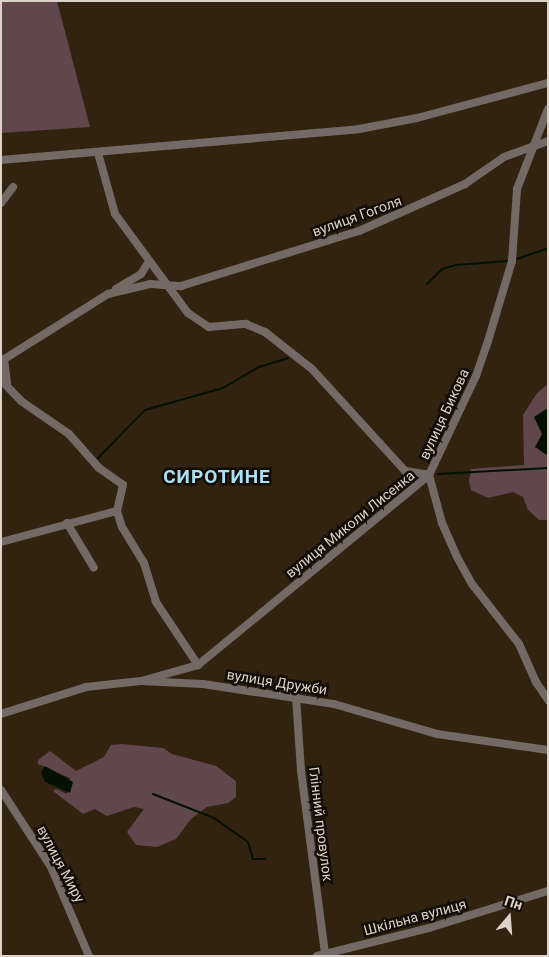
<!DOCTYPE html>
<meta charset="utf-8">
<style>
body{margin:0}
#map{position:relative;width:549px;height:957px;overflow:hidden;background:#322210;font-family:Roboto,sans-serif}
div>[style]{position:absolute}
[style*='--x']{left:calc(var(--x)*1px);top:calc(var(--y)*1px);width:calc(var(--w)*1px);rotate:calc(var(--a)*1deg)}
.green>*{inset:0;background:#60474b}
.water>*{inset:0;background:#051100}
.stream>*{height:2px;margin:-1px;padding:0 1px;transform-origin:1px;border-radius:1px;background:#051100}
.minor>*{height:8px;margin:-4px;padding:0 4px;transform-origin:4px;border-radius:4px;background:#756965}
span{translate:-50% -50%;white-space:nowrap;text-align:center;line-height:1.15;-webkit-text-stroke:5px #140d06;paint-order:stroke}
.street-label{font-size:14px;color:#dcd2c7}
.district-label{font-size:19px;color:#addff5;font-weight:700;letter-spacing:1px}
.frame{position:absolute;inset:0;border:2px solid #dcd2c7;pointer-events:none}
.north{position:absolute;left:484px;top:892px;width:50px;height:50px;-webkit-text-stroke:4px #140d06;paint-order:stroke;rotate:18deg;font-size:14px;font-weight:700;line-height:20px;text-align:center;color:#dcd2c7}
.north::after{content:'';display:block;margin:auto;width:18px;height:22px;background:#dcd2c7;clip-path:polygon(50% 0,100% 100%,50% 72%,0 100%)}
</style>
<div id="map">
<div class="green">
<div style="clip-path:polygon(1px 1px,57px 1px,90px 127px,1px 133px)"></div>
<div style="clip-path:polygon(548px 384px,548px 520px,539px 520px,528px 510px,523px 497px,513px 492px,488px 498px,471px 490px,469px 481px,471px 469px,524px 465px,523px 415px,537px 393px)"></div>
<div style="clip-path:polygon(122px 744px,163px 748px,172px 754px,216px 766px,236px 781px,236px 797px,228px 803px,207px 807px,191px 819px,176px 839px,157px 847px,136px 845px,127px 832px,144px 809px,134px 807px,107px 816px,95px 809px,83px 814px,53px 791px,56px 789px,67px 794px,70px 778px,38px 764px,38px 760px,50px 751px,76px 771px,104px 757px,111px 745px)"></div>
</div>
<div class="water">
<div style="clip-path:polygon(548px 408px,548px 456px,535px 447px,542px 434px,534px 417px)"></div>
<div style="clip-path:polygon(45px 766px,73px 782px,70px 793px,45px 782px,41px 772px)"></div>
</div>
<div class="stream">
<div style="--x:514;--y:260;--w:36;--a:-19"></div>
<div style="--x:427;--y:284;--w:21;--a:-45"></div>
<div style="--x:442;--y:269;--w:15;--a:-16"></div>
<div style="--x:456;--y:265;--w:53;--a:-4.3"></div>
<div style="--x:98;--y:458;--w:67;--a:-45.6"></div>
<div style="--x:145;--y:410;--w:81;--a:-15.8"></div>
<div style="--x:223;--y:388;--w:42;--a:-30.3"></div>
<div style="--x:259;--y:367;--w:30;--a:-17"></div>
<div style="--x:438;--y:474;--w:110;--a:-3.1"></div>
<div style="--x:153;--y:794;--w:66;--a:21.5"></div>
<div style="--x:214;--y:818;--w:42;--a:35.2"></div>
<div style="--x:248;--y:842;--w:18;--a:74"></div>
<div style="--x:253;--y:859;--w:12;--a:0"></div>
</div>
<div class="minor">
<div style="--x:98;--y:153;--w:63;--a:74.4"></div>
<div style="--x:115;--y:214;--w:123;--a:53.6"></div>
<div style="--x:188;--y:313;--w:25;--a:34"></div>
<div style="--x:209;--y:327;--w:37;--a:-5"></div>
<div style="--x:246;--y:324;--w:21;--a:23"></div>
<div style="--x:265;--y:332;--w:60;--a:38.2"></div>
<div style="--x:312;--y:369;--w:138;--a:47.6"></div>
<div style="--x:405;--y:471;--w:24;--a:9"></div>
<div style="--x:1;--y:160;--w:359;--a:-4.9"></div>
<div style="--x:359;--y:129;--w:59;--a:-10.7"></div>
<div style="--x:417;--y:118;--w:136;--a:-15"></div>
<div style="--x:1;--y:203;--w:20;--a:-53"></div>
<div style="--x:116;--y:289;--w:29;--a:-31"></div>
<div style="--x:141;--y:274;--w:15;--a:-58"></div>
<div style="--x:4;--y:359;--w:24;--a:83"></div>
<div style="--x:1;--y:361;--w:126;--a:-32.1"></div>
<div style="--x:108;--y:294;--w:43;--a:-13.4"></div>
<div style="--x:150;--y:284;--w:31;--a:4"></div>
<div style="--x:181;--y:286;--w:186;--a:-17.2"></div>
<div style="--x:359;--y:231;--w:116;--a:-23.9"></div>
<div style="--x:465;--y:184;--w:47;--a:-34.7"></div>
<div style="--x:504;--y:157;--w:47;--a:-20"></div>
<div style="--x:1;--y:380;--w:29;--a:46"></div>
<div style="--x:21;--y:401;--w:58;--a:34.5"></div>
<div style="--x:69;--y:434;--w:45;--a:48.6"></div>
<div style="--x:99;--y:468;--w:29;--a:35"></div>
<div style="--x:123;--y:485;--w:27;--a:103"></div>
<div style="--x:117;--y:511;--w:17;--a:73"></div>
<div style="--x:122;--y:527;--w:42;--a:58.6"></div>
<div style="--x:144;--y:563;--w:41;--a:72.9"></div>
<div style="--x:156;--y:602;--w:76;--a:56.3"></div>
<div style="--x:429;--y:475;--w:50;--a:74.8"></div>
<div style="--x:442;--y:523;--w:37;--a:66"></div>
<div style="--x:457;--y:557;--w:31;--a:61"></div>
<div style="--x:472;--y:584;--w:76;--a:51.9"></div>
<div style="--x:519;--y:644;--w:42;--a:65.9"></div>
<div style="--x:536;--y:682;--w:22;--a:56"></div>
<div style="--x:67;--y:523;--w:52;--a:59"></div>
<div style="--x:1;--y:542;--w:120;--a:-15"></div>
<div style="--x:141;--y:681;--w:59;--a:-15.7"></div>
<div style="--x:198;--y:665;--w:299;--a:-39.4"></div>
<div style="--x:429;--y:475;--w:110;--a:-64.6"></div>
<div style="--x:476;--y:376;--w:37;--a:-71"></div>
<div style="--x:488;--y:341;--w:84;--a:-73.3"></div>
<div style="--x:512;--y:261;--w:72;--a:-86"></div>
<div style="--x:517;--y:189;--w:86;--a:-68.8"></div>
<div style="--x:296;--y:697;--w:74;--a:86.1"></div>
<div style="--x:301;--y:771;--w:185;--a:82.5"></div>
<div style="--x:1;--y:714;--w:89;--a:-17.6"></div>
<div style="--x:86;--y:687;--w:55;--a:-6.2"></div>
<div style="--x:141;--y:681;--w:62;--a:2.8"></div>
<div style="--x:203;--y:684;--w:133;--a:8.7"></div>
<div style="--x:334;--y:704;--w:107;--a:16.2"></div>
<div style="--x:437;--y:734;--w:112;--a:8.2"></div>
<div style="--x:1;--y:790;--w:92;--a:57"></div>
<div style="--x:51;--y:867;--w:97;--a:66.9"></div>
<div style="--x:317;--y:956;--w:115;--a:-14"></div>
<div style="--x:429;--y:928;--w:125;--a:-17.3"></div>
</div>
<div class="street-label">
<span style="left:357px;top:216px;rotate:-20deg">вулиця Гоголя</span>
<span style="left:444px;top:414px;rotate:-65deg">вулиця Бикова</span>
<span style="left:350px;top:524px;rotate:-39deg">вулиця Миколи Лисенка</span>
<span style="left:277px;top:682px;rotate:9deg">вулиця Дружби</span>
<span style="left:321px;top:824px;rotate:83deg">Глінний провулок</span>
<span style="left:61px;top:864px;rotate:62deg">вулиця Миру</span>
<span style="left:415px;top:917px;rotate:-15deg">Шкільна вулиця</span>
</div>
<div class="district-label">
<span style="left:217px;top:477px">СИРОТИНЕ</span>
</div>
<div class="frame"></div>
<div class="north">Пн</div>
</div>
